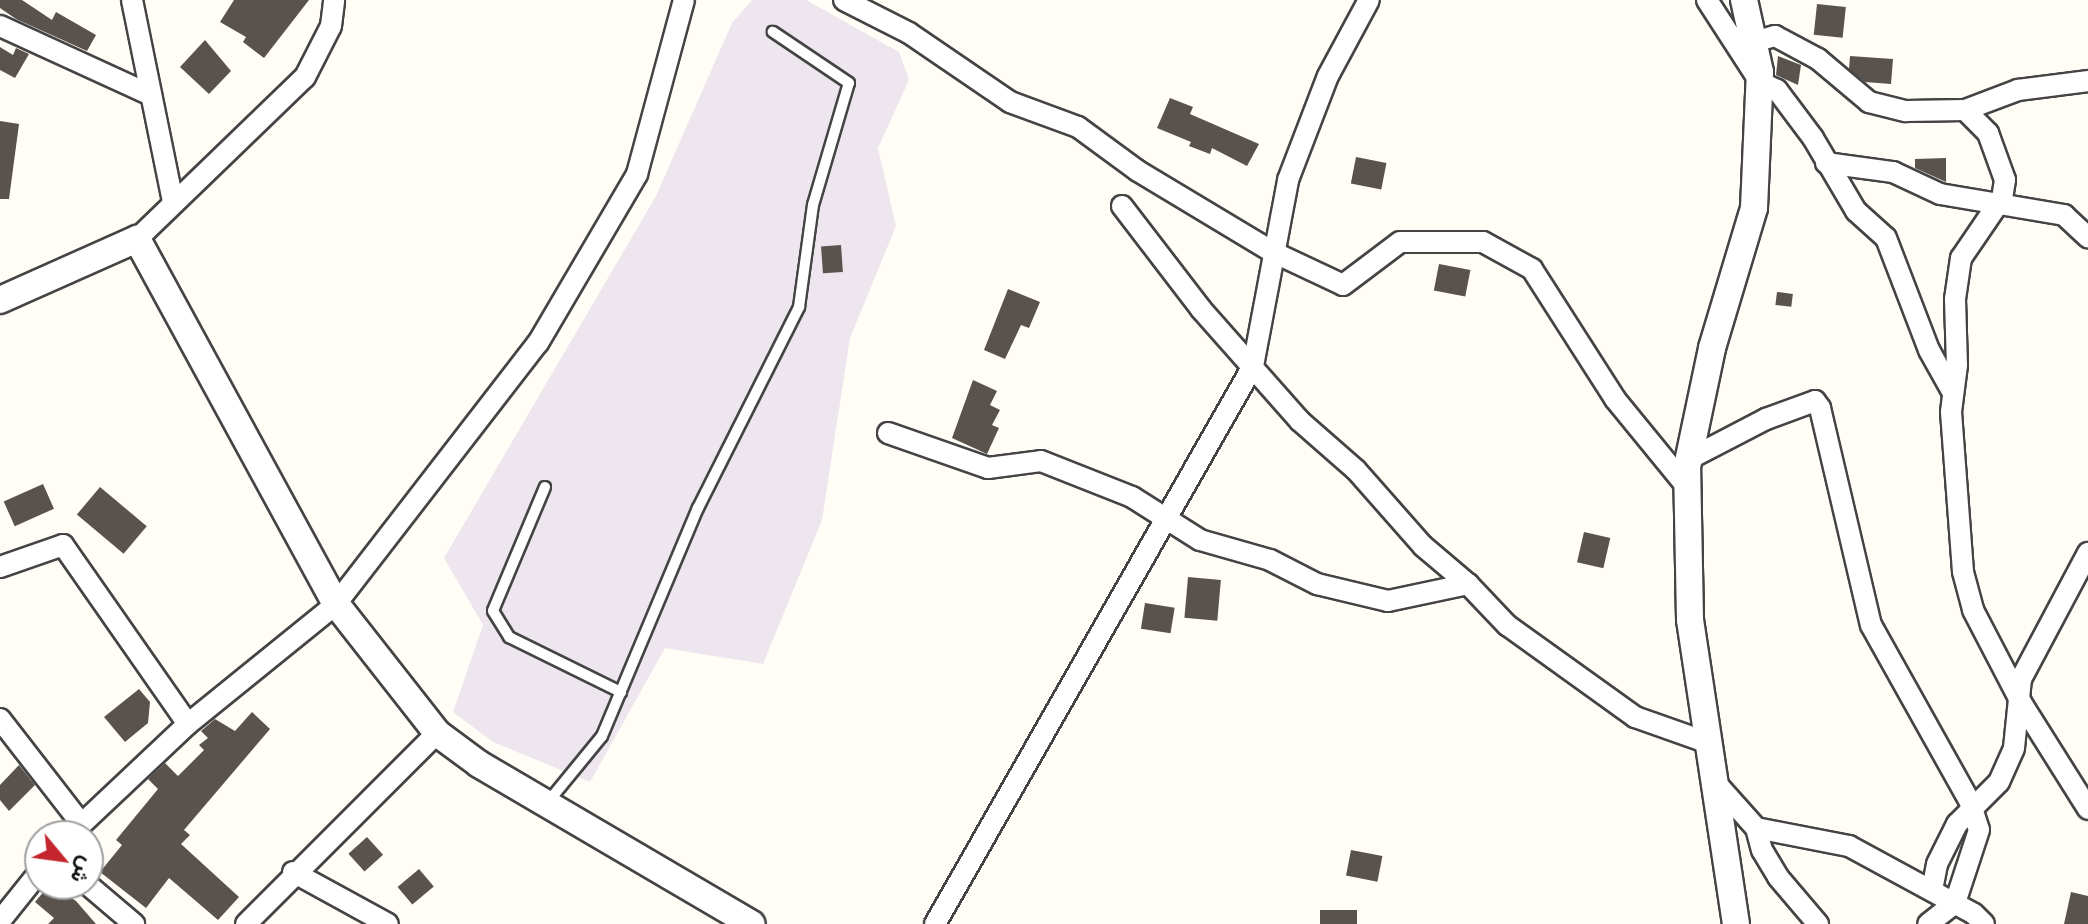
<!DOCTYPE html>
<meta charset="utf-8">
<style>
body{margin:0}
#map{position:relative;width:2088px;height:924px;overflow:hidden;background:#fffdf5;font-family:Merriweather,Vazirmatn,serif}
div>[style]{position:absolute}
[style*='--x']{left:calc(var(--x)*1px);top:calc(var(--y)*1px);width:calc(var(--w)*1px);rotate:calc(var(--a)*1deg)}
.industrial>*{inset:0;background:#eee6ef}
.building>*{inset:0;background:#5a524d;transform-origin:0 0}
.roads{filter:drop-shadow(2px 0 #444) drop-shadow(-2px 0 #444) drop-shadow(0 2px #444) drop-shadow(0 -2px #444)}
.service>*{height:10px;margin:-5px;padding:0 5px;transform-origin:5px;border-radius:5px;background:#fff}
.minor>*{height:20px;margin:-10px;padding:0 10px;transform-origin:10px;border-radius:10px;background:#fff}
.tertiary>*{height:26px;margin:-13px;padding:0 13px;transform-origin:13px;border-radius:13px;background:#fff}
span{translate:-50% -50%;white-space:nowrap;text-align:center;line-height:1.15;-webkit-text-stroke:8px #fff;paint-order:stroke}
.north{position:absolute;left:24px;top:820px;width:80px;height:80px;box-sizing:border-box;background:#fff;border:2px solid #a0a0a0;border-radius:50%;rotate:119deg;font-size:22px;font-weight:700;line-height:32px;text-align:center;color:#111}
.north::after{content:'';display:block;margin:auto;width:28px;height:36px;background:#c4262e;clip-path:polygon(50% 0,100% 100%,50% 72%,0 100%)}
</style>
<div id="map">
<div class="industrial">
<div style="clip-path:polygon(752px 0,806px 0,899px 52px,909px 80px,878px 148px,896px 226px,850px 338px,822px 520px,763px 664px,665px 648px,590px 782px,493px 742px,453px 712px,483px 625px,444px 558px,656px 196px,732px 23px)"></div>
</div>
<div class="building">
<div style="clip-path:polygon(0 0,22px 0,52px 20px,56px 12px,96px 35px,87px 51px,16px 19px,0 8px)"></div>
<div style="clip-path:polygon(234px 0,309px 0,264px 58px,243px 42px,246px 37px,220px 22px)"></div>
<div style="left:1817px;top:4px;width:29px;height:31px;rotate:6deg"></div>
<div style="clip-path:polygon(205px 40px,231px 71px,209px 94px,180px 67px)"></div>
<div style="clip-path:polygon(0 47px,13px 55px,16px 48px,29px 54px,15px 78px,0 70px)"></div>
<div style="clip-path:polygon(1778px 56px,1801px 65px,1798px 85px,1776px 75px)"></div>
<div style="clip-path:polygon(1850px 56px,1893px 59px,1891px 84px,1865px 82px,1849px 69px)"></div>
<div style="clip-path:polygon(1170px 98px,1193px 107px,1190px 114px,1259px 144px,1247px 166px,1212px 148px,1210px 154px,1189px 146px,1191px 142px,1157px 128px)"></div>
<div style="clip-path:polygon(0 121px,19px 124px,9px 199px,0 199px)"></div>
<div style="left:1356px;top:157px;width:31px;height:27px;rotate:11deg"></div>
<div style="clip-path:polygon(1946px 158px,1946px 182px,1915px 168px,1915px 159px)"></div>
<div style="left:841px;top:245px;width:27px;height:20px;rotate:86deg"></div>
<div style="left:1439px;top:264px;width:32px;height:27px;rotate:11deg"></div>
<div style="clip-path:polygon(1008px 289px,1040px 302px,1029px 328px,1021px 325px,1005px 359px,984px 350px)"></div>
<div style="left:1777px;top:292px;width:16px;height:13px;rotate:7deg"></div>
<div style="clip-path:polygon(973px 380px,997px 391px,990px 405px,1000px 410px,992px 425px,999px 428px,987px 454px,952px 438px)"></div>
<div style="left:43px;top:484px;width:27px;height:43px;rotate:66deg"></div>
<div style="left:100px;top:487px;width:61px;height:36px;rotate:40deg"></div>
<div style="left:1584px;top:532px;width:27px;height:31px;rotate:13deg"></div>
<div style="left:1188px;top:577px;width:33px;height:41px;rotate:5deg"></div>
<div style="left:1145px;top:603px;width:30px;height:26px;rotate:9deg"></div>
<div style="clip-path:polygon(139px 689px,150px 702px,148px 723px,125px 742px,104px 717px)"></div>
<div style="clip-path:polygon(252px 712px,270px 729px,184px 830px,190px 835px,181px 844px,239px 897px,218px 920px,169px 878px,146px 908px,100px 872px,122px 845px,116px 840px,158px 789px,148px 779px,165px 763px,178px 776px,204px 750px,199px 745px,208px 738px,201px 731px,215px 719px,235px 731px)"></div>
<div style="clip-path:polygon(19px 765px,35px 785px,9px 811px,0 800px,0 785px)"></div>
<div style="left:367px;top:837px;width:24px;height:25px;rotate:48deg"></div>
<div style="left:1351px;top:850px;width:32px;height:26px;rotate:11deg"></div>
<div style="left:419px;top:869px;width:23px;height:28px;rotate:50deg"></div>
<div style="clip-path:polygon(50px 884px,76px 901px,96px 924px,48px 924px,54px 918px,35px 902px)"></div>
<div style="clip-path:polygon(2071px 892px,2088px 896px,2088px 924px,2064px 924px)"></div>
<div style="left:1320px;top:910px;width:37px;height:14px"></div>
</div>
<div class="roads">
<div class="service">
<div style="--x:545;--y:487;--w:134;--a:112.8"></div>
<div style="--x:493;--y:611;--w:31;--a:58"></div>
<div style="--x:509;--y:637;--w:125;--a:26.2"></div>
<div style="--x:548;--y:802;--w:85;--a:-50.7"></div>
<div style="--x:602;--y:736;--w:247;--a:-67.2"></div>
<div style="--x:698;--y:508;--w:225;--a:-63.3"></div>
<div style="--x:799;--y:307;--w:103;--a:-82.2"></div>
<div style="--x:813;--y:205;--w:127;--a:-73.6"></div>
<div style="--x:849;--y:83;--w:92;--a:-146.1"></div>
</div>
<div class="minor">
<div style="--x:132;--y:0;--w:205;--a:78.5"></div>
<div style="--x:844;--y:0;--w:73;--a:26.9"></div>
<div style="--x:909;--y:33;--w:122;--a:34.3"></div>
<div style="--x:1010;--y:102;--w:72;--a:20.2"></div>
<div style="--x:1078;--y:127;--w:74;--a:36.3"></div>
<div style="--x:1138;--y:171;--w:157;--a:31"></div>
<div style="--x:1273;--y:252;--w:77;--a:25.2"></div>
<div style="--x:1343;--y:285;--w:71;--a:-37"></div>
<div style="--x:1400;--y:242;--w:83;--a:0"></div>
<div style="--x:1483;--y:242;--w:56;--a:28.9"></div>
<div style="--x:1532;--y:269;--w:154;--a:57.4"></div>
<div style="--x:1615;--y:399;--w:114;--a:50.7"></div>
<div style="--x:1707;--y:0;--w:98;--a:57.1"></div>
<div style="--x:1760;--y:82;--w:19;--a:25"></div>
<div style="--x:1777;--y:90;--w:60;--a:53.1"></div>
<div style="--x:1813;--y:138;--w:85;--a:59.5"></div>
<div style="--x:1856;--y:211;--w:40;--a:42"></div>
<div style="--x:1886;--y:238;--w:120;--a:69"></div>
<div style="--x:1929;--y:350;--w:49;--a:60.8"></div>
<div style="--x:0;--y:26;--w:166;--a:24.6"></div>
<div style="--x:1754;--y:42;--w:22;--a:-16"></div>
<div style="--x:1775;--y:36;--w:49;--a:28.1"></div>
<div style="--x:1818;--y:59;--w:67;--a:40.1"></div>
<div style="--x:1869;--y:102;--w:38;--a:14"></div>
<div style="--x:1906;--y:111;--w:59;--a:-1"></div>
<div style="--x:1965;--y:110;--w:33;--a:45"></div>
<div style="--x:1988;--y:133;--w:50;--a:70.1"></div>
<div style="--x:2005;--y:180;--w:18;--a:99"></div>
<div style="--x:2002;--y:198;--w:73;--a:124.3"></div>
<div style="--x:1961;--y:258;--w:41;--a:98.3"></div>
<div style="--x:1955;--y:299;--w:66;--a:88.3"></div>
<div style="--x:1957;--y:365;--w:47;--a:97.3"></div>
<div style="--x:1951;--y:412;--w:160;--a:85.7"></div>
<div style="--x:1963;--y:572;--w:39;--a:75"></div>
<div style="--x:1973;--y:610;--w:106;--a:62.5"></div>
<div style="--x:2022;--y:704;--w:124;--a:57.8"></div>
<div style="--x:1965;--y:110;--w:57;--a:-20.7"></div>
<div style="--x:2018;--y:90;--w:71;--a:-7.3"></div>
<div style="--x:1826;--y:163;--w:68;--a:7.7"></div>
<div style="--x:1893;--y:172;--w:52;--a:25.1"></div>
<div style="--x:1940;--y:194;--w:126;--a:9.6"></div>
<div style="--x:2064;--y:215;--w:33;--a:43"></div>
<div style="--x:1122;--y:206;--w:130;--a:52.5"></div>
<div style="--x:1201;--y:309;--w:149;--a:48.5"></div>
<div style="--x:1300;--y:421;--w:74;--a:41.2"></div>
<div style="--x:1356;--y:470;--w:101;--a:48.6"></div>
<div style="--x:1423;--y:546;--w:59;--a:40.2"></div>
<div style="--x:137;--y:239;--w:233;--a:-44"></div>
<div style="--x:305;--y:77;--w:57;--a:-63"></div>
<div style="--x:331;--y:26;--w:26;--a:-83"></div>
<div style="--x:888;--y:433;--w:106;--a:19.3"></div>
<div style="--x:988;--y:468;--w:53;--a:-7.5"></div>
<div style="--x:1041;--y:461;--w:98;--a:21.6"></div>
<div style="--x:1132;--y:497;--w:80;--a:32.3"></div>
<div style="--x:1200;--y:540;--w:73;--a:15.9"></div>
<div style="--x:1270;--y:560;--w:53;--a:27.1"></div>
<div style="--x:1317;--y:584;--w:73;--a:13.5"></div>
<div style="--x:1388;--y:601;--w:82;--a:-12"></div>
<div style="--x:1468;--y:584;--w:57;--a:46.4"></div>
<div style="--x:1507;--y:625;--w:158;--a:35.7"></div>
<div style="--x:1635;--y:717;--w:78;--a:19.4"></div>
<div style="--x:1689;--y:459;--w:87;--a:-27.5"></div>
<div style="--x:1766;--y:419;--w:52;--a:-20.2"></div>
<div style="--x:1815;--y:401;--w:9;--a:54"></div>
<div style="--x:1820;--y:408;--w:223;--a:76.8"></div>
<div style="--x:1871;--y:625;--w:203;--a:60.8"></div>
<div style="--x:1970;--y:802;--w:29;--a:72"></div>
<div style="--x:1979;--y:830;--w:77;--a:108.2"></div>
<div style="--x:1955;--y:903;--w:34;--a:142"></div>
<div style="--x:0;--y:567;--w:67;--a:-19.2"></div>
<div style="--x:63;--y:545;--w:218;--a:55.1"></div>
<div style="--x:0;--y:719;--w:130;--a:52.2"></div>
<div style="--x:1714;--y:781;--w:63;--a:48.2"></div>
<div style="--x:1756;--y:828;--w:95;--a:11"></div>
<div style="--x:1849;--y:846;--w:142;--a:28.5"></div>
<div style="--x:1974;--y:914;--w:14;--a:45"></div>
<div style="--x:1756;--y:828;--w:23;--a:75"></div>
<div style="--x:1762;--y:850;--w:31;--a:59"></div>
<div style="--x:1778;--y:877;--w:62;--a:49.6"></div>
<div style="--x:69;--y:836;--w:163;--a:-43.3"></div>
<div style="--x:188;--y:724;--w:191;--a:-39"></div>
<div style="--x:336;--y:604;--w:330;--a:-52.3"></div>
<div style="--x:538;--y:343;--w:196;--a:-59.6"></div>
<div style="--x:637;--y:174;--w:180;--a:-74.9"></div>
<div style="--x:293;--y:872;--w:108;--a:28.7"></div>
<div style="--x:87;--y:884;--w:62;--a:40.4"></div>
<div style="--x:1932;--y:890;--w:26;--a:-79"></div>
<div style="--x:1937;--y:864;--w:45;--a:-63.4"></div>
<div style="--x:1957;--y:824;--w:59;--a:-45"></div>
<div style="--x:1999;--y:782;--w:37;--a:-66"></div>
<div style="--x:2014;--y:748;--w:69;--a:-84.2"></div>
<div style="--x:2021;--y:679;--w:143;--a:-62"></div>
<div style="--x:0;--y:921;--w:64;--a:-51.3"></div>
<div style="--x:246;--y:924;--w:270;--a:-45"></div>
<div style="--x:935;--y:924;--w:642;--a:-60.32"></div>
<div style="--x:1253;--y:366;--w:189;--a:-79.3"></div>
<div style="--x:1288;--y:180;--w:111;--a:-69"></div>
<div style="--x:1328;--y:76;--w:86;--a:-61.7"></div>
</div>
<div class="tertiary">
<div style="--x:0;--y:300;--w:150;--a:-24"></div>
<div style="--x:137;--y:239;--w:416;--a:61.4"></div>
<div style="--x:336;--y:604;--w:164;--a:51.9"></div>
<div style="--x:437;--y:733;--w:52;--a:36.4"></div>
<div style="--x:479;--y:764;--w:316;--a:30.4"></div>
<div style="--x:1736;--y:924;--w:308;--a:-98.6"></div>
<div style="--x:1690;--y:619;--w:152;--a:-91.1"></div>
<div style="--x:1687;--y:467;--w:122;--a:-78.1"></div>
<div style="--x:1712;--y:348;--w:146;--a:-73.3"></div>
<div style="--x:1754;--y:208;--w:136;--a:-87.5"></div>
<div style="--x:1760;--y:72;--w:74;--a:-102.5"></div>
</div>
</div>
<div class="north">ش</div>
</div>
